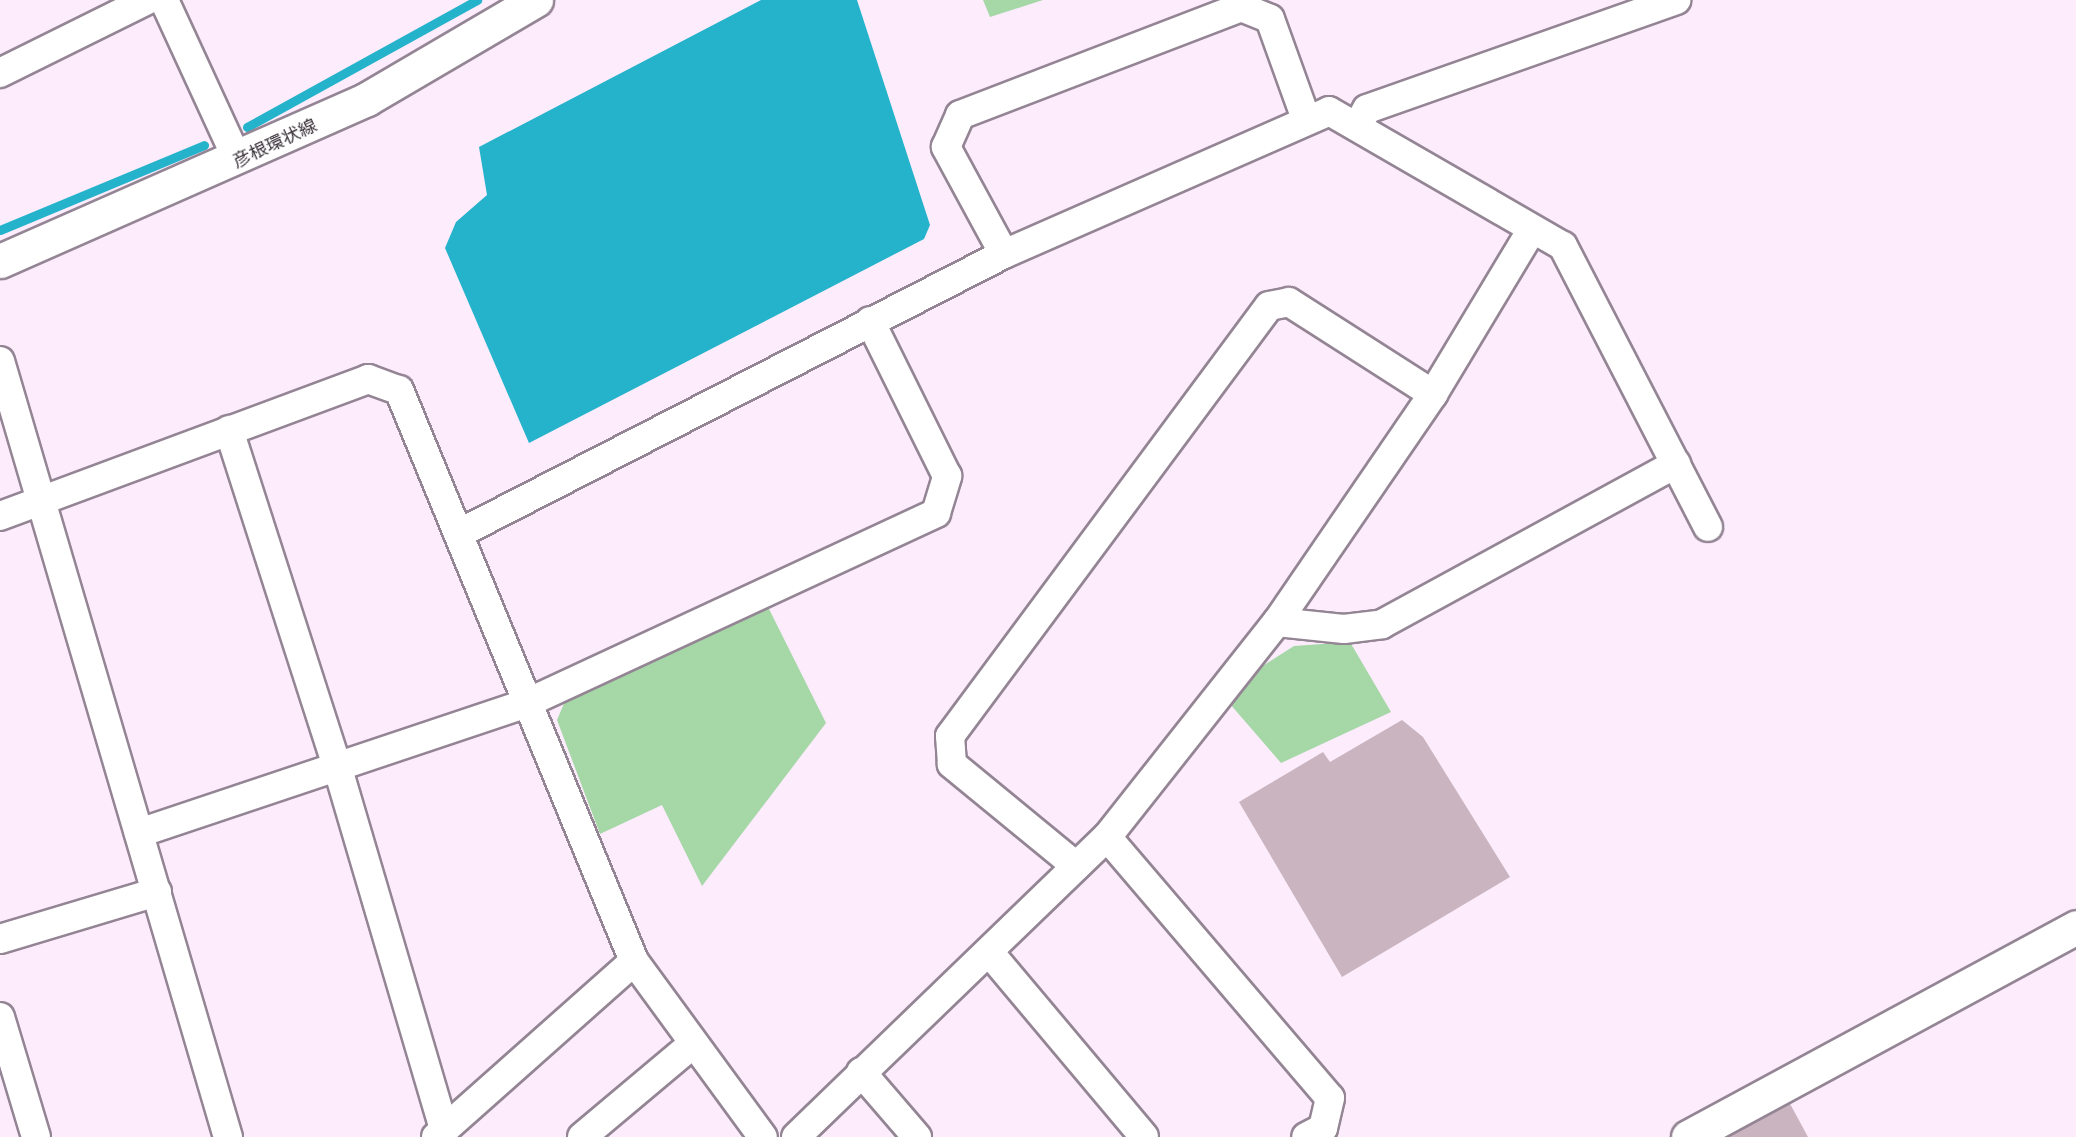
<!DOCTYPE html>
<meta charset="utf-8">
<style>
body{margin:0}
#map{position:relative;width:2076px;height:1137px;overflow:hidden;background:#fcecfc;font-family:Georgia,"Noto Sans JP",serif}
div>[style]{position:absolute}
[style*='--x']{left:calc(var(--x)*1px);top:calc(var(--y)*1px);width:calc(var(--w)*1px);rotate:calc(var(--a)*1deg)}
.green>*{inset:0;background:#a6d7a7}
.water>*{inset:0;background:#24b3cb}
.stream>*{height:9px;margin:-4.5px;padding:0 4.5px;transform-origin:4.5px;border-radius:4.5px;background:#24b3cb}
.building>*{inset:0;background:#c9b4c0}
.roads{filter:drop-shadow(2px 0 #948594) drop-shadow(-2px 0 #948594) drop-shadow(0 2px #948594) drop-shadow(0 -2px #948594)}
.minor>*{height:28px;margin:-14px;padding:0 14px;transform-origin:14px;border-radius:14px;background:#fff}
.tertiary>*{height:33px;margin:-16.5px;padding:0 16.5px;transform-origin:16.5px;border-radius:16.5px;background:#fff}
.secondary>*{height:33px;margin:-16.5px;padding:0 16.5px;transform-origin:16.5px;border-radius:16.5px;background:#fff}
span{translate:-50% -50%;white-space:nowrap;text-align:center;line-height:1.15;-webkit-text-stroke:4.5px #fff;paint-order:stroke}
.street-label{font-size:18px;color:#393239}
</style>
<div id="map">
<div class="green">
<div style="clip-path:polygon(983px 0,1043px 0,990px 17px)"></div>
<div style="clip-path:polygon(768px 607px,826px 723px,702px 886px,662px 805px,600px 834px,557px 720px,565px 701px)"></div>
<div style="clip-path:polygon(1350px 642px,1391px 712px,1281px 763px,1230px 704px,1258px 669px,1294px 646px)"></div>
</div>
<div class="water">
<div style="clip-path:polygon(761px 0,857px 0,930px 225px,924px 239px,529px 443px,445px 248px,456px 222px,487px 195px,479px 147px)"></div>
</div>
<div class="stream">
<div style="--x:247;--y:127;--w:263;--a:-28.9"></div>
<div style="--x:0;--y:230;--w:221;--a:-22.6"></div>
</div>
<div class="building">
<div style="clip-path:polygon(1402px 720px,1423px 737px,1510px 877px,1342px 977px,1239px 802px,1323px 752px,1330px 762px)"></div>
<div style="clip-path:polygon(1788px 1100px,1808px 1137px,1726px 1137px,1724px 1133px)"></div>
</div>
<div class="roads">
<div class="minor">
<div style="--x:164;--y:0;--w:175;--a:65.3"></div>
<div style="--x:0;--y:73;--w:164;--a:-26.4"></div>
<div style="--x:1358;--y:125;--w:18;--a:-61"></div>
<div style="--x:1367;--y:109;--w:328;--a:-19.4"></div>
<div style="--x:1004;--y:254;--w:122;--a:-118.5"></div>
<div style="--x:946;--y:147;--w:35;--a:-66"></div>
<div style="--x:960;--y:115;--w:301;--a:-21"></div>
<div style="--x:1241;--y:7;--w:31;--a:22"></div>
<div style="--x:1270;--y:19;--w:106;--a:70.2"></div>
<div style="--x:0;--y:361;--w:809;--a:73.63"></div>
<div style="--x:229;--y:430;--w:356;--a:72.2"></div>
<div style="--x:338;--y:769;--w:376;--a:73.6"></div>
<div style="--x:0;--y:516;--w:393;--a:-20.4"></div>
<div style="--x:368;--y:379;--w:33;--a:20"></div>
<div style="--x:399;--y:390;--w:617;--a:67.63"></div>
<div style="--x:634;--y:961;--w:218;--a:53.8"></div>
<div style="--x:458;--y:534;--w:614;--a:-27.15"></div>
<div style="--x:1004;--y:254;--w:355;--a:-23.7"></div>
<div style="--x:1329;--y:111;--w:270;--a:30"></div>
<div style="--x:1563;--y:246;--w:316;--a:62.7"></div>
<div style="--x:1277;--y:622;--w:67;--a:6"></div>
<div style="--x:1344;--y:629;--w:38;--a:-7"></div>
<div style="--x:1382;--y:624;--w:335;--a:-28.6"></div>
<div style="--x:139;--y:833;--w:409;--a:-18.5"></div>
<div style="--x:527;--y:703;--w:451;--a:-24.9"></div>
<div style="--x:936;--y:513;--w:39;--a:-73"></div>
<div style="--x:947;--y:476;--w:173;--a:-116.4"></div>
<div style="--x:1107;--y:837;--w:343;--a:49.5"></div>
<div style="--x:1330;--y:1098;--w:31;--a:103"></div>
<div style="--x:1323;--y:1128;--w:19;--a:152"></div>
<div style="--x:1076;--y:866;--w:161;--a:-140.6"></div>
<div style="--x:952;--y:764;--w:28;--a:-94"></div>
<div style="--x:950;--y:736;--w:535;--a:-53.43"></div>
<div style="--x:1269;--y:306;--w:20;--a:-11"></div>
<div style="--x:1289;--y:302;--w:171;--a:32.6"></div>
<div style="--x:0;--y:939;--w:164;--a:-16.7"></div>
<div style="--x:989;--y:952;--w:241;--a:50"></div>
<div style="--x:0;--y:1017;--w:125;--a:73.3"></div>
<div style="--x:861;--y:1072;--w:86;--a:49.3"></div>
<div style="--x:436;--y:1137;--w:265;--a:-41.6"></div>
<div style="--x:582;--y:1137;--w:145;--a:-40"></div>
<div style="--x:796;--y:1137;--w:432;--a:-44"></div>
<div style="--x:1107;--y:837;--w:274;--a:-51.7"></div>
<div style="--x:1277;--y:622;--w:276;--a:-55.6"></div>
<div style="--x:1433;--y:394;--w:192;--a:-59"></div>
</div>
<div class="tertiary">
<div style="--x:1688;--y:1137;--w:441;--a:-28.4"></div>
</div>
<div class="secondary">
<div style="--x:0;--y:261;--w:401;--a:-23.8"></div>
<div style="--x:367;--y:99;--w:196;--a:-30.4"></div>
</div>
</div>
<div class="street-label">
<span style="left:274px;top:142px;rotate:-25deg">彦根環状線</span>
</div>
</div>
